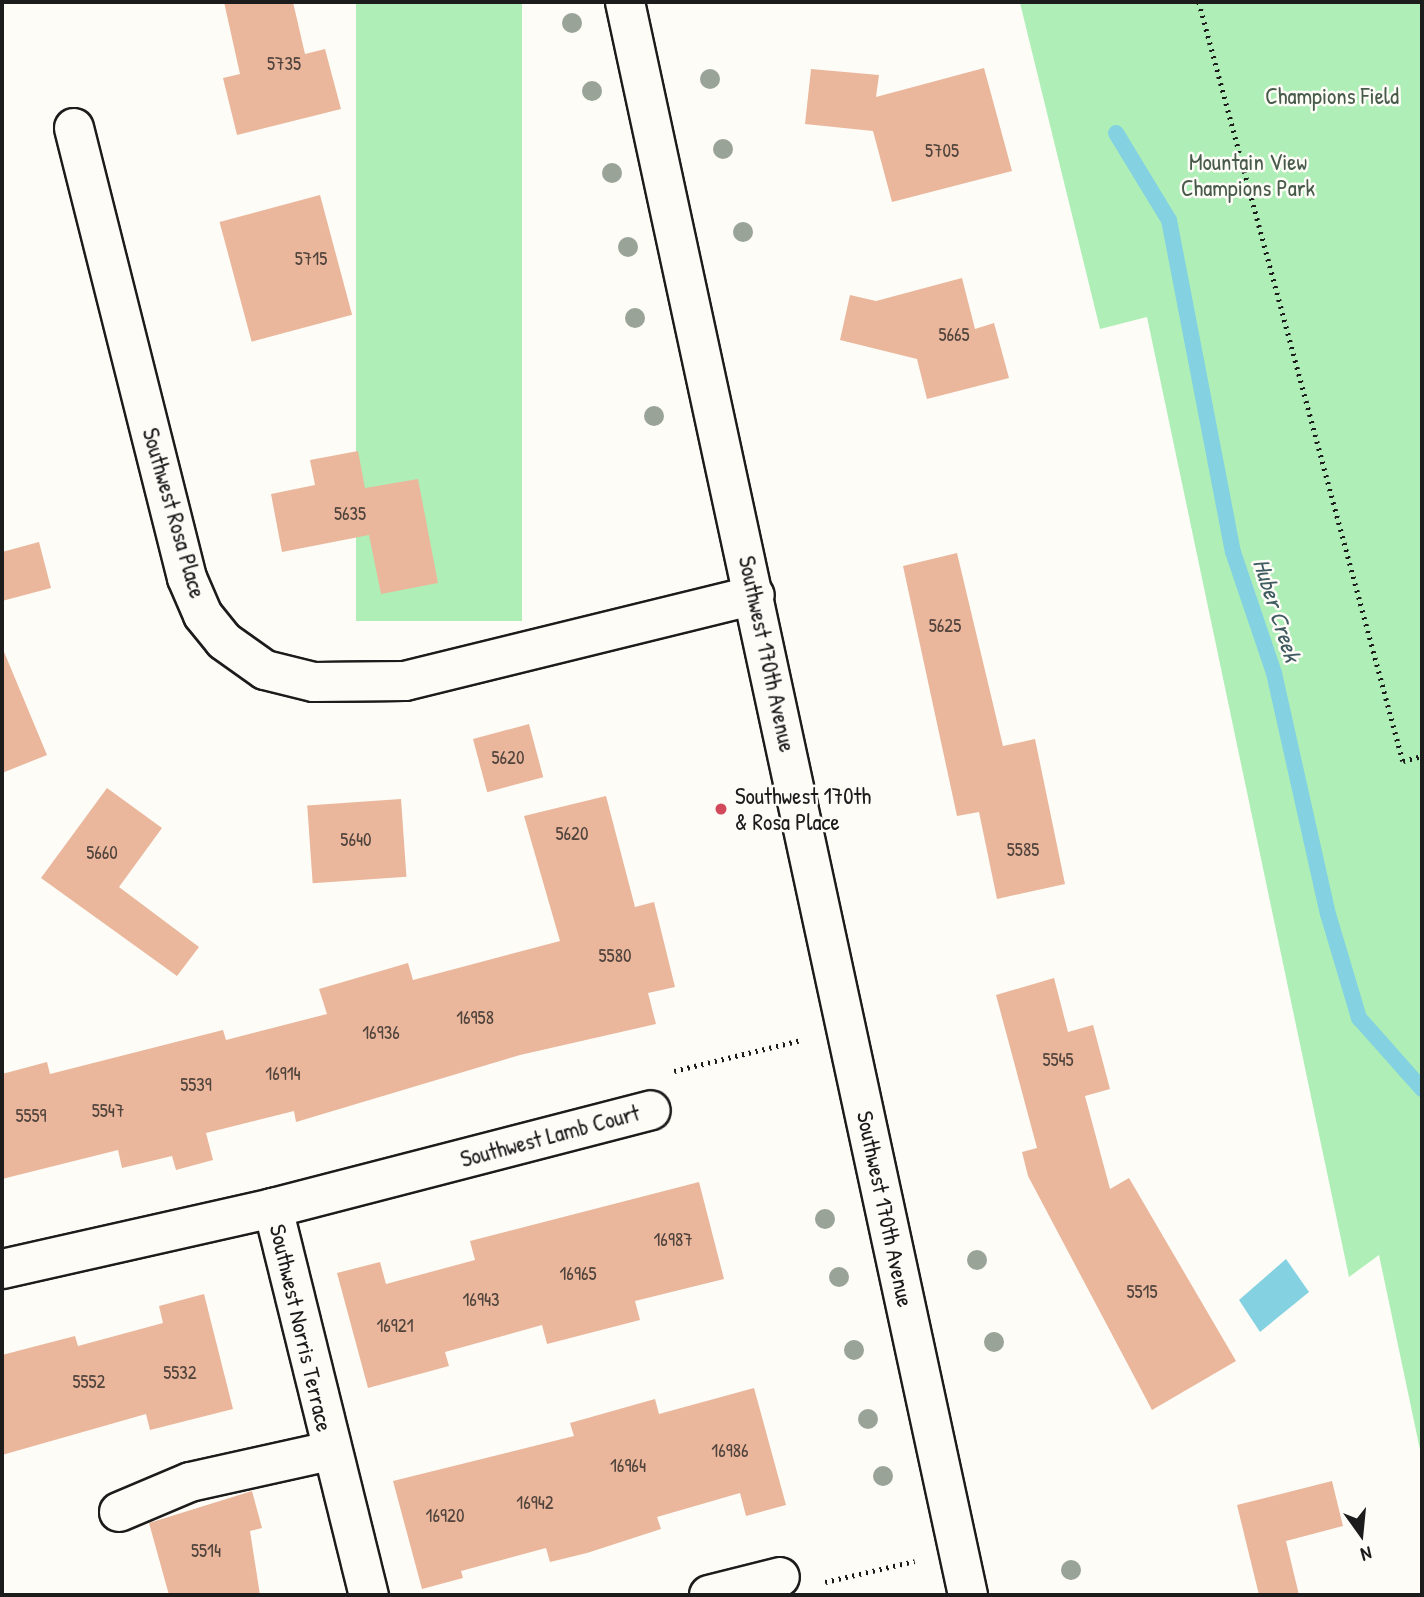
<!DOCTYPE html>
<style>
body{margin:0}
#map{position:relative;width:1424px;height:1597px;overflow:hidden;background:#fdfcf7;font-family:"Patrick Hand",sans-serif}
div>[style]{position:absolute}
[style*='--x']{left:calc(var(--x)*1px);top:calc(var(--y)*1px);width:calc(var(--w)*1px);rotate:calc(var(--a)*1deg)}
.green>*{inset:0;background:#afefb7;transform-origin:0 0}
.water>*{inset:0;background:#83d1e1}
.stream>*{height:16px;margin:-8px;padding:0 8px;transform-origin:8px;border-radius:8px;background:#83d1e1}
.building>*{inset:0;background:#eab79c;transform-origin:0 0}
.path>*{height:4.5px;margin-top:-2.25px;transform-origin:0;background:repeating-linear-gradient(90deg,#1c1c1c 0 2px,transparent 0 7px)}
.roads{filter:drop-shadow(2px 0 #1c1c1c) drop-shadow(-2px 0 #1c1c1c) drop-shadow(0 2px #1c1c1c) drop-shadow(0 -2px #1c1c1c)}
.minor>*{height:38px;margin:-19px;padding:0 19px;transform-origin:19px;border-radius:19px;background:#fdfcf7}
.major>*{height:38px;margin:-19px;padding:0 19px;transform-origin:19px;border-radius:19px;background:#fdfcf7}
.trees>*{width:20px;height:20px;margin:-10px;border-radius:50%;background:#99a398}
.dots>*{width:19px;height:19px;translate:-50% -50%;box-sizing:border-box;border:4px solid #fdfcf7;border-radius:50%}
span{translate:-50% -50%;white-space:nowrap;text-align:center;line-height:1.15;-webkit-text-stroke:5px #fdfcf7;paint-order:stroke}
.number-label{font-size:19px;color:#50433c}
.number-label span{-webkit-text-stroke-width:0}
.park-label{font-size:23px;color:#485b4a}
.street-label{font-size:23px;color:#1c1c1c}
.poi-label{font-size:23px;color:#1c1c1c}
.left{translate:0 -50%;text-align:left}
.water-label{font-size:24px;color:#405b61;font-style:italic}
.frame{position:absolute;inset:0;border:4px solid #1c1c1c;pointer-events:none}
.north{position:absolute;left:1326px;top:1499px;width:70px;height:70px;-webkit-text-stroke:5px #fdfcf7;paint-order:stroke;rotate:165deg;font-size:19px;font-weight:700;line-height:28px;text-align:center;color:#1c1c1c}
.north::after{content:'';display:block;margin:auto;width:24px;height:32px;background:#1c1c1c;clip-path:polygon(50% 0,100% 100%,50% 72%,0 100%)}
</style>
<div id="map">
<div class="green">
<div style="left:356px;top:2px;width:166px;height:619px"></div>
<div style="clip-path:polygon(1422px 2px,1422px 1459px,1379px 1255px,1349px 1277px,1147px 317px,1100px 329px,1020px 3px)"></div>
</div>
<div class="water">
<div style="clip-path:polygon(1286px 1259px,1309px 1292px,1260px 1332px,1239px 1300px)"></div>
</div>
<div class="stream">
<div style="--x:1116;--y:133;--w:102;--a:58.7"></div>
<div style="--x:1169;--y:220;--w:338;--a:79.1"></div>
<div style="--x:1233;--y:552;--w:128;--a:71.3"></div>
<div style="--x:1274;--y:673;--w:247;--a:77.4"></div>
<div style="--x:1328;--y:914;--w:109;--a:73.4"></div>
<div style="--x:1359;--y:1018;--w:95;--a:48.4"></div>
</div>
<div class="building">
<div style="clip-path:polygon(224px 2px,293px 2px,305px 54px,325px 49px,341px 109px,237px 135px,223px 78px,240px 74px)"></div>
<div style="clip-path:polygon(984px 68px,1012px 171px,892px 202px,873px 131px,805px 124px,811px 69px,879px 75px,876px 97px)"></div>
<div style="left:320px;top:195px;width:124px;height:104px;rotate:75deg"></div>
<div style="clip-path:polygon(962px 278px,975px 329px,994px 323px,1009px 378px,927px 399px,917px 359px,840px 340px,850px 295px,876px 301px)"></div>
<div style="clip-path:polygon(358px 451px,365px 488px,418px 479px,438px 583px,381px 594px,369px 535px,282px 552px,271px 494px,315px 485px,310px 460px)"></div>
<div style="clip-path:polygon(39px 542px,51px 588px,2px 601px,2px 552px)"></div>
<div style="clip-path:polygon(957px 553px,1003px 746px,1035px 739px,1065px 884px,997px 899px,979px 812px,957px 816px,903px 566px)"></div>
<div style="clip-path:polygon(2px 647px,47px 755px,2px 773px)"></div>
<div style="left:529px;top:724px;width:55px;height:58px;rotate:75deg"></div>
<div style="clip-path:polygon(107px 788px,162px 828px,119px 887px,199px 947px,177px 976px,41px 878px)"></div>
<div style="clip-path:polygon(606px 796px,635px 907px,654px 902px,675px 987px,648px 993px,656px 1024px,520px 1055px,296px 1122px,294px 1111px,206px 1133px,213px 1160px,176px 1170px,172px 1156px,122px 1168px,118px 1150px,2px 1179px,2px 1074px,47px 1062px,50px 1074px,223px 1030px,226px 1040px,327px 1014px,319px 989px,408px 963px,413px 980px,560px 941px,524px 816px)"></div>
<div style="left:401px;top:799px;width:78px;height:94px;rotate:86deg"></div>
<div style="clip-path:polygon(1054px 978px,1068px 1032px,1093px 1025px,1110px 1089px,1085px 1096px,1110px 1189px,1129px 1178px,1236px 1361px,1152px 1410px,1028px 1176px,1022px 1152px,1037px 1148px,996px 995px)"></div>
<div style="clip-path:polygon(699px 1182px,724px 1279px,635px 1301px,640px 1320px,547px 1344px,542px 1325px,445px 1352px,449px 1366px,368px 1388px,337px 1273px,380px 1262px,386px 1284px,475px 1260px,470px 1241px)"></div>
<div style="clip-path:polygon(204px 1294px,233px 1409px,150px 1430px,146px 1414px,2px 1455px,2px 1355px,75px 1336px,78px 1346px,163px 1323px,159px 1306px)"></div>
<div style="clip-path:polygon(754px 1388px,786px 1505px,746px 1516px,740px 1493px,657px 1517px,661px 1529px,587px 1553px,550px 1562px,546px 1548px,461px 1571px,463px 1578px,422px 1589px,393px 1481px,574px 1436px,570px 1423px,655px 1399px,659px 1414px)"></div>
<div style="clip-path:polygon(1332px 1481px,1343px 1526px,1286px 1541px,1299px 1595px,1259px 1595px,1237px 1505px)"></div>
<div style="clip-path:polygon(252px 1491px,262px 1528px,250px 1531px,260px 1595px,169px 1595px,149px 1523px)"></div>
</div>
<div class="path">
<div style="--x:1199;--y:2;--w:786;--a:74.96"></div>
<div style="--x:1403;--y:761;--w:20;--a:-15"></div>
<div style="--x:674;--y:1071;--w:131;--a:-13.7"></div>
<div style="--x:825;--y:1582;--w:92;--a:-13.1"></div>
</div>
<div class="roads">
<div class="minor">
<div style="--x:74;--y:128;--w:464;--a:75.9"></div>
<div style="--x:187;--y:578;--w:40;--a:66.6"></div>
<div style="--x:203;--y:615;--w:33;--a:51"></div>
<div style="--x:224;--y:641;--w:50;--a:35.3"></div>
<div style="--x:265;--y:670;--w:50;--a:13.8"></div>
<div style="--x:314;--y:682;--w:91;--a:-0.6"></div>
<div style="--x:405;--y:681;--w:360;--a:-13.8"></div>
<div style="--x:273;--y:1208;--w:399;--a:76.1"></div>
<div style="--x:2;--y:1269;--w:278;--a:-12.7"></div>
<div style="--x:273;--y:1208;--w:390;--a:-14.5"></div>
<div style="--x:119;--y:1512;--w:77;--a:-22.9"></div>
<div style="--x:190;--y:1482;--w:143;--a:-12.5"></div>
<div style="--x:709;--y:1595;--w:73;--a:-14.2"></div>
</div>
<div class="major">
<div style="--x:625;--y:2;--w:1630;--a:77.85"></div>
</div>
</div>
<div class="trees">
<div style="left:572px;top:23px"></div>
<div style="left:710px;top:79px"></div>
<div style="left:592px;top:91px"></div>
<div style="left:723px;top:149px"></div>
<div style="left:612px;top:173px"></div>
<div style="left:743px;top:232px"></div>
<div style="left:628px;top:247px"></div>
<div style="left:635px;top:318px"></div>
<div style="left:654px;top:416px"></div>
<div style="left:825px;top:1219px"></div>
<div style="left:977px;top:1260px"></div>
<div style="left:839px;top:1277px"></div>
<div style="left:994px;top:1342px"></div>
<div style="left:854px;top:1350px"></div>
<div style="left:868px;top:1419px"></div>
<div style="left:883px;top:1476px"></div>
<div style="left:1071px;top:1570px"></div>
</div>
<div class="dots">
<div style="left:721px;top:809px;background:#d1495b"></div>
</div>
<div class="number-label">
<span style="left:284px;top:64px">5735</span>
<span style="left:942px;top:151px">5705</span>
<span style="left:311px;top:259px">5715</span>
<span style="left:954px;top:335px">5665</span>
<span style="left:350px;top:514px">5635</span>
<span style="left:945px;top:626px">5625</span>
<span style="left:508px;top:758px">5620</span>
<span style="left:572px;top:834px">5620</span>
<span style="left:356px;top:840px">5640</span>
<span style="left:1023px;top:850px">5585</span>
<span style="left:102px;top:853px">5660</span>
<span style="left:615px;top:956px">5580</span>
<span style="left:475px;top:1018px">16958</span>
<span style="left:381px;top:1033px">16936</span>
<span style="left:1058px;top:1060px">5545</span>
<span style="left:283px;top:1074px">16914</span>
<span style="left:196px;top:1085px">5539</span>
<span style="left:108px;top:1111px">5547</span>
<span style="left:31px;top:1116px">5559</span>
<span style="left:673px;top:1240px">16987</span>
<span style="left:578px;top:1274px">16965</span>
<span style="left:1142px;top:1292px">5515</span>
<span style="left:481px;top:1300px">16943</span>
<span style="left:395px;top:1326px">16921</span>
<span style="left:180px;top:1373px">5532</span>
<span style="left:89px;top:1382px">5552</span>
<span style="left:730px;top:1451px">16986</span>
<span style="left:628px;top:1466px">16964</span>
<span style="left:535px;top:1503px">16942</span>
<span style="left:445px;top:1516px">16920</span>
<span style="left:206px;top:1551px">5514</span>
</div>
<div class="park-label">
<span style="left:1332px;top:96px">Champions Field</span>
<span style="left:1248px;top:175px">Mountain View<br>Champions Park</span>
</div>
<div class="street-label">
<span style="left:174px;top:513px;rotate:74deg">Southwest Rosa Place</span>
<span style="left:767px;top:654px;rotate:78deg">Southwest 170th Avenue</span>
<span style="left:550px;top:1136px;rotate:-15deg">Southwest Lamb Court</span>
<span style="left:885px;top:1209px;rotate:78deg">Southwest 170th Avenue</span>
<span style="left:301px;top:1328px;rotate:77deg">Southwest Norris Terrace</span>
</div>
<div class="poi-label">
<span class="left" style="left:735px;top:809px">Southwest 170th<br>&amp; Rosa Place</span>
</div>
<div class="water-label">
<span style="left:1277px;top:610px;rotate:72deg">Huber Creek</span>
</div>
<div class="frame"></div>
<div class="north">N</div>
</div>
